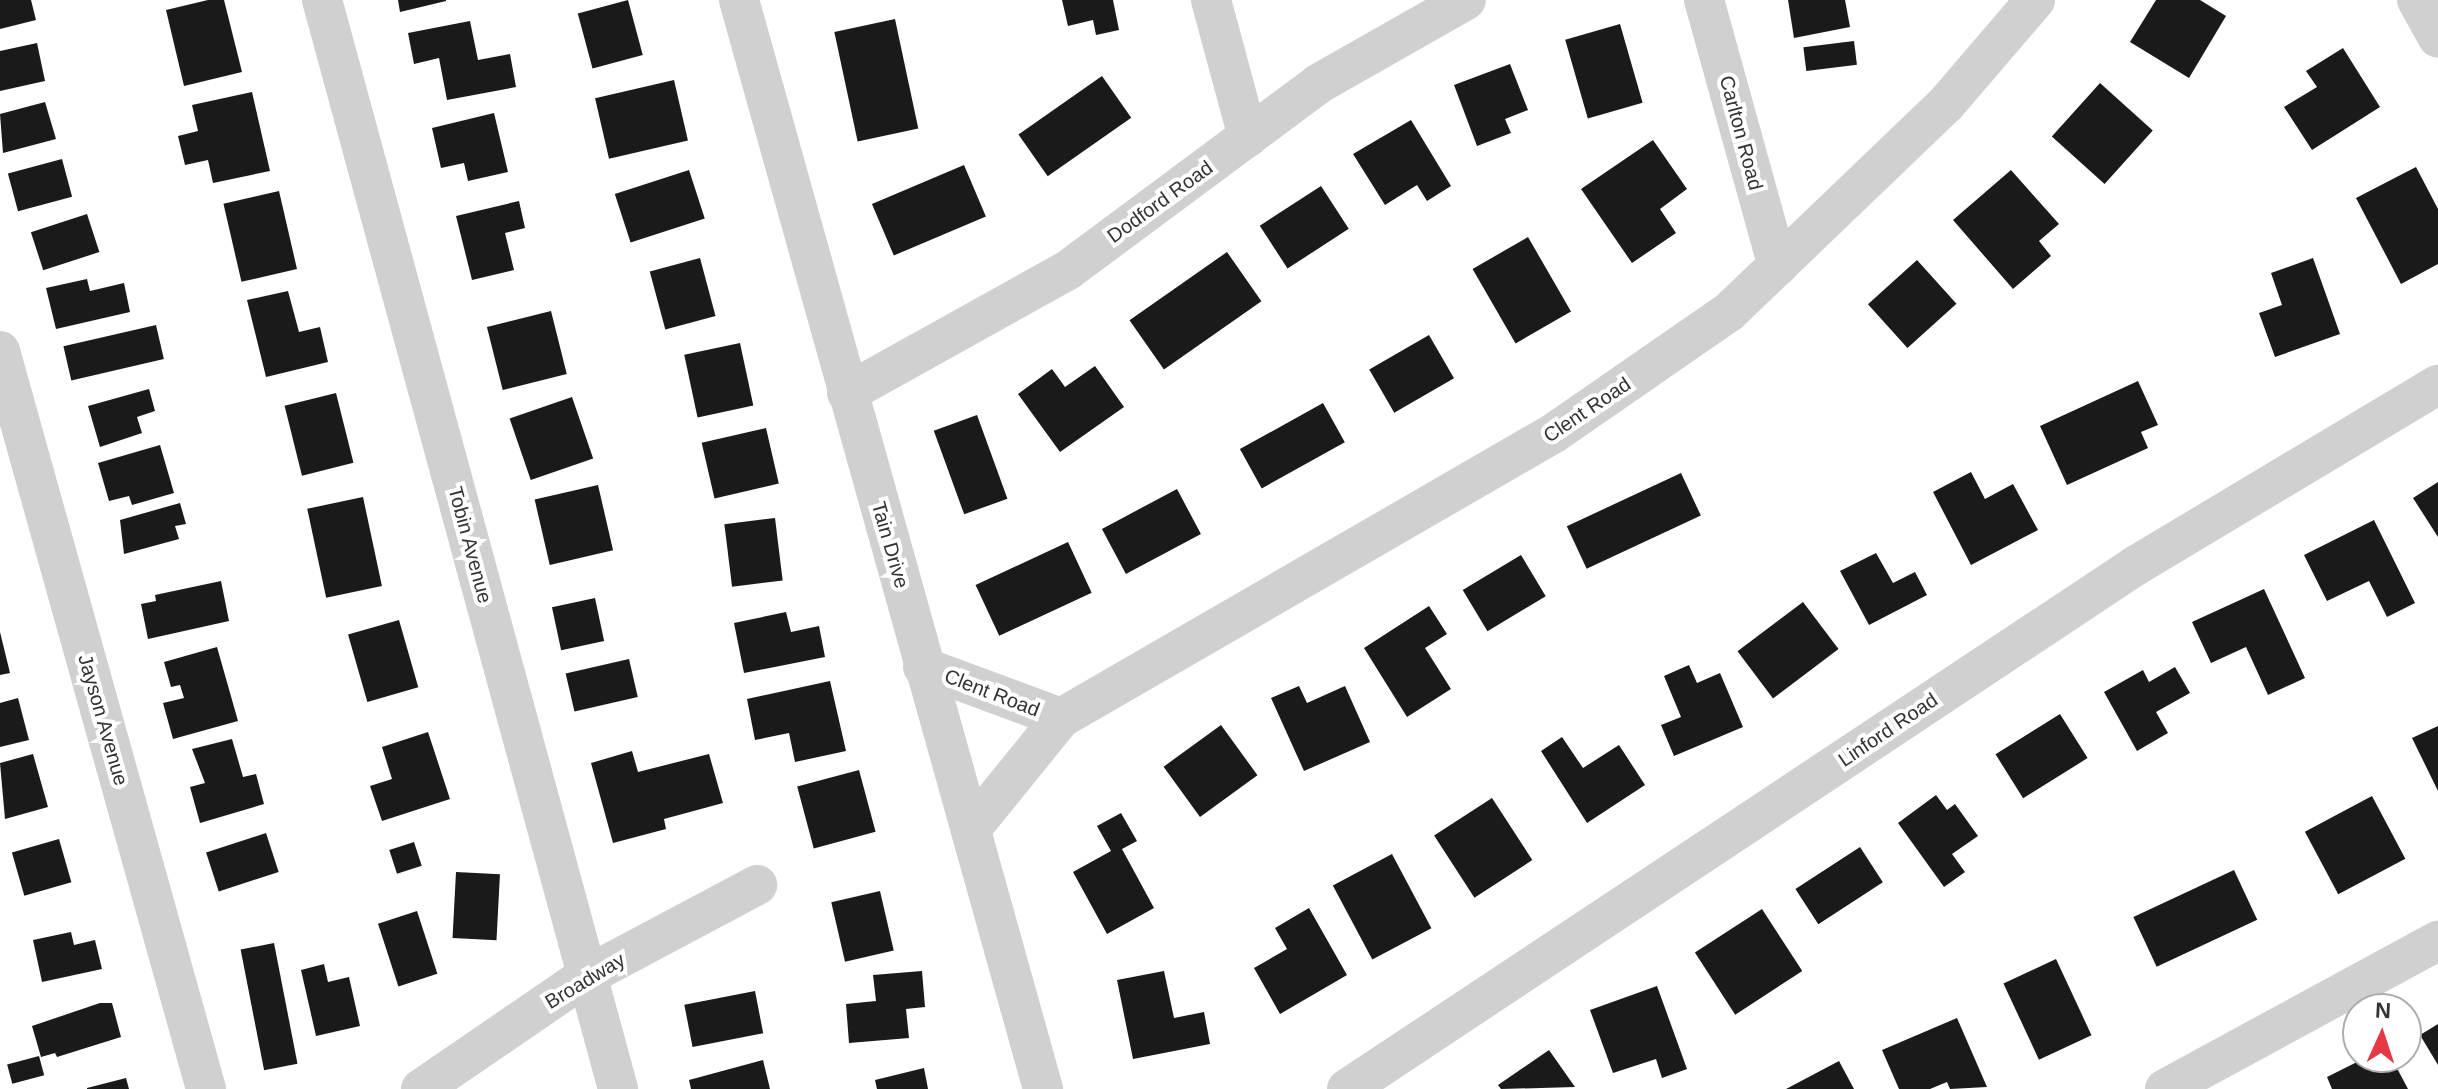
<!DOCTYPE html>
<style>
body{margin:0}
#map{position:relative;width:2438px;height:1089px;overflow:hidden;background:#fff;font-family:Helvetica,sans-serif}
div>[style]{position:absolute}
[style*='--x']{left:calc(var(--x)*1px);top:calc(var(--y)*1px);width:calc(var(--w)*1px);rotate:calc(var(--a)*1deg)}
.building>*{inset:0;background:#1a1a1a;transform-origin:0 0}
.minor>*{height:40px;margin:-20px;padding:0 20px;transform-origin:20px;border-radius:20px;background:#d0d0d0}
span{translate:-50% -50%;white-space:nowrap;text-align:center;line-height:1.15;-webkit-text-stroke:8px #fff;paint-order:stroke}
.street-label{font-size:20px;color:#333}
.north{position:absolute;left:2342px;top:993px;width:80px;height:80px;box-sizing:border-box;background:#fff;border:2px solid #adadad;border-radius:50%;rotate:3deg;font-size:22px;font-weight:700;line-height:32px;text-align:center;color:#333}
.north::after{content:'';display:block;margin:auto;width:28px;height:36px;background:#e63946;clip-path:polygon(50% 0,100% 100%,50% 72%,0 100%)}
</style>
<div id="map">
<div class="building">
<div style="clip-path:polygon(0 0,31px 0,36px 20px,0 29px)"></div>
<div style="clip-path:polygon(208px 0,224px 0,242px 72px,184px 86px,166px 10px)"></div>
<div style="clip-path:polygon(398px 0,446px 0,446px 1px,400px 12px)"></div>
<div style="left:628px;top:0;width:57px;height:52px;rotate:75deg"></div>
<div style="clip-path:polygon(1062px 0,1113px 0,1119px 30px,1096px 35px,1093px 20px,1068px 26px)"></div>
<div style="clip-path:polygon(1788px 0,1845px 0,1850px 27px,1794px 38px)"></div>
<div style="clip-path:polygon(2156px 0,2200px 0,2226px 16px,2189px 78px,2130px 42px)"></div>
<div style="left:895px;top:19px;width:112px;height:62px;rotate:78deg"></div>
<div style="clip-path:polygon(470px 21px,478px 60px,510px 54px,516px 87px,447px 100px,439px 58px,414px 64px,408px 33px)"></div>
<div style="left:1620px;top:24px;width:82px;height:57px;rotate:74deg"></div>
<div style="left:1854px;top:41px;width:24px;height:51px;rotate:83deg"></div>
<div style="clip-path:polygon(37px 43px,45px 81px,0 91px,0 51px)"></div>
<div style="clip-path:polygon(2343px 48px,2380px 107px,2312px 150px,2284px 107px,2317px 87px,2306px 71px)"></div>
<div style="clip-path:polygon(1510px 64px,1528px 110px,1505px 119px,1511px 133px,1477px 146px,1454px 85px)"></div>
<div style="left:1102px;top:76px;width:51px;height:102px;rotate:55deg"></div>
<div style="left:674px;top:80px;width:62px;height:81px;rotate:77deg"></div>
<div style="left:2100px;top:83px;width:71px;height:72px;rotate:42deg"></div>
<div style="clip-path:polygon(252px 92px,270px 171px,213px 183px,208px 160px,185px 165px,178px 136px,198px 131px,192px 105px)"></div>
<div style="clip-path:polygon(45px 102px,56px 139px,3px 153px,0 114px)"></div>
<div style="clip-path:polygon(494px 113px,508px 172px,468px 181px,464px 163px,441px 168px,432px 128px)"></div>
<div style="clip-path:polygon(1411px 120px,1451px 186px,1427px 201px,1417px 185px,1385px 205px,1353px 154px)"></div>
<div style="clip-path:polygon(1653px 140px,1687px 189px,1660px 209px,1676px 233px,1632px 263px,1581px 189px)"></div>
<div style="left:62px;top:159px;width:39px;height:56px;rotate:75deg"></div>
<div style="left:964px;top:165px;width:56px;height:100px;rotate:67deg"></div>
<div style="clip-path:polygon(2416px 167px,2438px 209px,2438px 264px,2401px 284px,2356px 198px)"></div>
<div style="left:689px;top:170px;width:51px;height:78px;rotate:72deg"></div>
<div style="clip-path:polygon(2011px 170px,2059px 224px,2039px 241px,2051px 256px,2013px 289px,1953px 220px)"></div>
<div style="left:1321px;top:186px;width:51px;height:73px;rotate:57deg"></div>
<div style="left:279px;top:191px;width:80px;height:57px;rotate:77deg"></div>
<div style="clip-path:polygon(519px 201px,525px 228px,505px 233px,514px 270px,472px 280px,456px 216px)"></div>
<div style="left:87px;top:214px;width:40px;height:59px;rotate:72deg"></div>
<div style="left:1528px;top:237px;width:86px;height:64px;rotate:60deg"></div>
<div style="left:1227px;top:252px;width:60px;height:119px;rotate:55deg"></div>
<div style="left:700px;top:258px;width:60px;height:52px;rotate:75deg"></div>
<div style="clip-path:polygon(2313px 258px,2340px 334px,2275px 357px,2259px 313px,2282px 305px,2271px 273px)"></div>
<div style="left:1917px;top:260px;width:59px;height:66px;rotate:48deg"></div>
<div style="clip-path:polygon(87px 279px,90px 291px,124px 283px,130px 312px,56px 329px,46px 288px)"></div>
<div style="clip-path:polygon(288px 291px,299px 332px,320px 327px,328px 362px,266px 377px,247px 300px)"></div>
<div style="left:551px;top:311px;width:65px;height:66px;rotate:76deg"></div>
<div style="left:156px;top:325px;width:35px;height:95px;rotate:77deg"></div>
<div style="left:1429px;top:335px;width:50px;height:69px;rotate:60deg"></div>
<div style="left:740px;top:343px;width:64px;height:57px;rotate:78deg"></div>
<div style="clip-path:polygon(1095px 366px,1124px 407px,1060px 452px,1018px 394px,1052px 369px,1065px 387px)"></div>
<div style="clip-path:polygon(2138px 381px,2158px 425px,2141px 432px,2148px 448px,2067px 485px,2040px 426px)"></div>
<div style="clip-path:polygon(149px 389px,155px 411px,137px 417px,142px 433px,100px 447px,88px 406px)"></div>
<div style="left:336px;top:393px;width:72px;height:53px;rotate:76deg"></div>
<div style="left:572px;top:397px;width:65px;height:66px;rotate:71deg"></div>
<div style="left:1323px;top:403px;width:45px;height:95px;rotate:61deg"></div>
<div style="left:977px;top:415px;width:89px;height:46px;rotate:70deg"></div>
<div style="left:766px;top:428px;width:57px;height:66px;rotate:77deg"></div>
<div style="clip-path:polygon(160px 445px,174px 493px,132px 505px,129px 496px,109px 501px,98px 463px)"></div>
<div style="clip-path:polygon(1971px 472px,1985px 499px,2013px 484px,2038px 530px,1971px 565px,1933px 492px)"></div>
<div style="left:1681px;top:473px;width:47px;height:126px;rotate:65deg"></div>
<div style="clip-path:polygon(2438px 482px,2438px 537px,2413px 498px)"></div>
<div style="left:598px;top:485px;width:67px;height:65px;rotate:77deg"></div>
<div style="left:1177px;top:489px;width:51px;height:85px;rotate:62deg"></div>
<div style="left:363px;top:497px;width:91px;height:57px;rotate:78deg"></div>
<div style="clip-path:polygon(180px 503px,186px 524px,175px 526px,179px 539px,124px 554px,120px 520px)"></div>
<div style="left:775px;top:518px;width:63px;height:51px;rotate:83deg"></div>
<div style="clip-path:polygon(2374px 520px,2415px 603px,2387px 617px,2369px 581px,2327px 601px,2304px 555px)"></div>
<div style="left:1068px;top:542px;width:56px;height:102px;rotate:65deg"></div>
<div style="clip-path:polygon(1876px 553px,1893px 583px,1915px 572px,1927px 595px,1869px 625px,1840px 571px)"></div>
<div style="left:1521px;top:555px;width:48px;height:68px;rotate:59deg"></div>
<div style="clip-path:polygon(221px 581px,229px 621px,148px 639px,141px 604px,156px 601px,155px 595px)"></div>
<div style="clip-path:polygon(2264px 589px,2305px 678px,2268px 695px,2246px 647px,2211px 663px,2192px 622px)"></div>
<div style="left:595px;top:598px;width:44px;height:44px;rotate:78deg"></div>
<div style="left:1803px;top:602px;width:59px;height:82px;rotate:53deg"></div>
<div style="clip-path:polygon(1429px 606px,1447px 634px,1425px 648px,1451px 689px,1407px 717px,1364px 648px)"></div>
<div style="clip-path:polygon(786px 612px,791px 632px,819px 626px,825px 657px,744px 673px,734px 623px)"></div>
<div style="left:399px;top:620px;width:70px;height:53px;rotate:74deg"></div>
<div style="clip-path:polygon(0 632px,10px 673px,0 675px)"></div>
<div style="clip-path:polygon(217px 647px,238px 721px,173px 739px,163px 703px,184px 698px,180px 685px,171px 687px,164px 662px)"></div>
<div style="left:629px;top:659px;width:39px;height:65px;rotate:77deg"></div>
<div style="clip-path:polygon(1689px 665px,1697px 683px,1720px 673px,1743px 727px,1674px 756px,1661px 725px,1681px 717px,1664px 676px)"></div>
<div style="clip-path:polygon(2175px 667px,2190px 693px,2156px 712px,2168px 733px,2137px 751px,2104px 692px,2143px 670px,2149px 682px)"></div>
<div style="clip-path:polygon(830px 681px,846px 751px,795px 762px,789px 733px,755px 740px,747px 699px)"></div>
<div style="clip-path:polygon(1299px 686px,1307px 703px,1345px 686px,1370px 742px,1304px 771px,1271px 698px)"></div>
<div style="clip-path:polygon(18px 698px,29px 740px,0 747px,0 703px)"></div>
<div style="left:2060px;top:714px;width:52px;height:76px;rotate:58deg"></div>
<div style="left:1221px;top:725px;width:62px;height:71px;rotate:54deg"></div>
<div style="clip-path:polygon(2438px 726px,2438px 791px,2412px 738px)"></div>
<div style="clip-path:polygon(428px 732px,450px 799px,382px 821px,370px 786px,392px 779px,382px 747px)"></div>
<div style="clip-path:polygon(1562px 737px,1583px 768px,1619px 745px,1645px 785px,1587px 823px,1541px 751px)"></div>
<div style="clip-path:polygon(232px 739px,243px 777px,256px 774px,264px 804px,200px 823px,190px 787px,205px 783px,192px 749px)"></div>
<div style="clip-path:polygon(632px 751px,638px 772px,709px 754px,723px 803px,664px 819px,666px 829px,613px 843px,591px 763px)"></div>
<div style="clip-path:polygon(33px 754px,48px 807px,5px 819px,0 763px)"></div>
<div style="left:859px;top:770px;width:64px;height:64px;rotate:75deg"></div>
<div style="clip-path:polygon(1936px 795px,1947px 810px,1955px 804px,1978px 836px,1952px 854px,1965px 872px,1944px 887px,1898px 823px)"></div>
<div style="left:2372px;top:796px;width:71px;height:76px;rotate:62deg"></div>
<div style="left:1492px;top:798px;width:74px;height:69px;rotate:57deg"></div>
<div style="clip-path:polygon(1121px 813px,1137px 841px,1122px 849px,1154px 908px,1107px 934px,1073px 872px,1111px 851px,1097px 826px)"></div>
<div style="left:266px;top:833px;width:41px;height:63px;rotate:72deg"></div>
<div style="left:59px;top:839px;width:45px;height:49px;rotate:74deg"></div>
<div style="left:414px;top:842px;width:25px;height:26px;rotate:72deg"></div>
<div style="left:1860px;top:847px;width:42px;height:77px;rotate:57deg"></div>
<div style="left:1392px;top:854px;width:84px;height:67px;rotate:62deg"></div>
<div style="left:2234px;top:870px;width:55px;height:111px;rotate:65deg"></div>
<div style="left:456px;top:872px;width:44px;height:66px;rotate:3deg"></div>
<div style="left:880px;top:891px;width:61px;height:50px;rotate:77deg"></div>
<div style="clip-path:polygon(1309px 908px,1347px 975px,1280px 1014px,1254px 968px,1287px 949px,1275px 928px)"></div>
<div style="left:1762px;top:909px;width:74px;height:80px;rotate:57deg"></div>
<div style="left:417px;top:911px;width:66px;height:41px;rotate:72deg"></div>
<div style="clip-path:polygon(71px 932px,74px 945px,95px 940px,102px 969px,42px 982px,33px 940px)"></div>
<div style="left:274px;top:943px;width:123px;height:34px;rotate:79deg"></div>
<div style="left:2056px;top:959px;width:84px;height:58px;rotate:65deg"></div>
<div style="clip-path:polygon(324px 964px,328px 982px,349px 977px,360px 1026px,316px 1036px,301px 970px)"></div>
<div style="clip-path:polygon(922px 971px,925px 1007px,906px 1009px,909px 1038px,849px 1043px,846px 1004px,876px 1001px,873px 975px)"></div>
<div style="clip-path:polygon(1164px 971px,1174px 1018px,1204px 1012px,1210px 1044px,1133px 1059px,1117px 980px)"></div>
<div style="clip-path:polygon(1657px 986px,1687px 1069px,1662px 1078px,1656px 1059px,1613px 1073px,1590px 1010px)"></div>
<div style="left:755px;top:991px;width:43px;height:72px;rotate:79deg"></div>
<div style="clip-path:polygon(100px 1003px,112px 1003px,121px 1037px,57px 1057px,55px 1053px,41px 1057px,32px 1026px)"></div>
<div style="clip-path:polygon(1957px 1018px,1987px 1087px,1950px 1089px,1947px 1082px,1930px 1089px,1899px 1089px,1882px 1050px)"></div>
<div style="clip-path:polygon(2438px 1024px,2438px 1065px,2420px 1035px)"></div>
<div style="clip-path:polygon(1549px 1050px,1575px 1087px,1501px 1089px,1498px 1085px)"></div>
<div style="left:39px;top:1056px;width:20px;height:33px;rotate:75deg"></div>
<div style="clip-path:polygon(2367px 1057px,2391px 1057px,2408px 1089px,2332px 1089px,2327px 1077px)"></div>
<div style="clip-path:polygon(763px 1060px,770px 1089px,691px 1089px,689px 1080px)"></div>
<div style="clip-path:polygon(1839px 1061px,1854px 1089px,1786px 1089px)"></div>
<div style="clip-path:polygon(924px 1068px,928px 1089px,877px 1089px,875px 1080px)"></div>
<div style="clip-path:polygon(126px 1078px,129px 1089px,87px 1089px,87px 1088px)"></div>
</div>
<div class="minor">
<div style="--x:322;--y:0;--w:1129;--a:74.79"></div>
<div style="--x:739;--y:0;--w:1131;--a:74.4"></div>
<div style="--x:1211;--y:0;--w:142;--a:74.9"></div>
<div style="--x:1704;--y:0;--w:276;--a:74.5"></div>
<div style="--x:2417;--y:0;--w:43;--a:61.1"></div>
<div style="--x:0;--y:351;--w:766;--a:74.4"></div>
<div style="--x:847;--y:393;--w:253;--a:-29.1"></div>
<div style="--x:1068;--y:270;--w:312;--a:-36.6"></div>
<div style="--x:1318;--y:84;--w:170;--a:-29.6"></div>
<div style="--x:923;--y:667;--w:147;--a:20.3"></div>
<div style="--x:971;--y:829;--w:143;--a:-51"></div>
<div style="--x:1061;--y:718;--w:569;--a:-30.03"></div>
<div style="--x:1554;--y:433;--w:213;--a:-34.7"></div>
<div style="--x:1729;--y:312;--w:301;--a:-43.8"></div>
<div style="--x:1946;--y:104;--w:137;--a:-49.4"></div>
<div style="--x:421;--y:1089;--w:200;--a:-34.4"></div>
<div style="--x:586;--y:976;--w:194;--a:-28"></div>
<div style="--x:1347;--y:1089;--w:946;--a:-33.57"></div>
<div style="--x:2135;--y:566;--w:353;--a:-30.9"></div>
<div style="--x:2165;--y:1089;--w:311;--a:-28.5"></div>
</div>
<div class="street-label">
<span style="left:1741px;top:133px;rotate:75deg">Carlton Road</span>
<span style="left:1160px;top:202px;rotate:-36deg">Dodford Road</span>
<span style="left:1587px;top:410px;rotate:-34deg">Clent Road</span>
<span style="left:470px;top:545px;rotate:75deg">Tobin Avenue</span>
<span style="left:890px;top:545px;rotate:74deg">Tain Drive</span>
<span style="left:992px;top:693px;rotate:21deg">Clent Road</span>
<span style="left:103px;top:720px;rotate:74deg">Jayson Avenue</span>
<span style="left:1888px;top:730px;rotate:-34deg">Linford Road</span>
<span style="left:585px;top:981px;rotate:-31deg">Broadway</span>
</div>
<div class="north">N</div>
</div>
